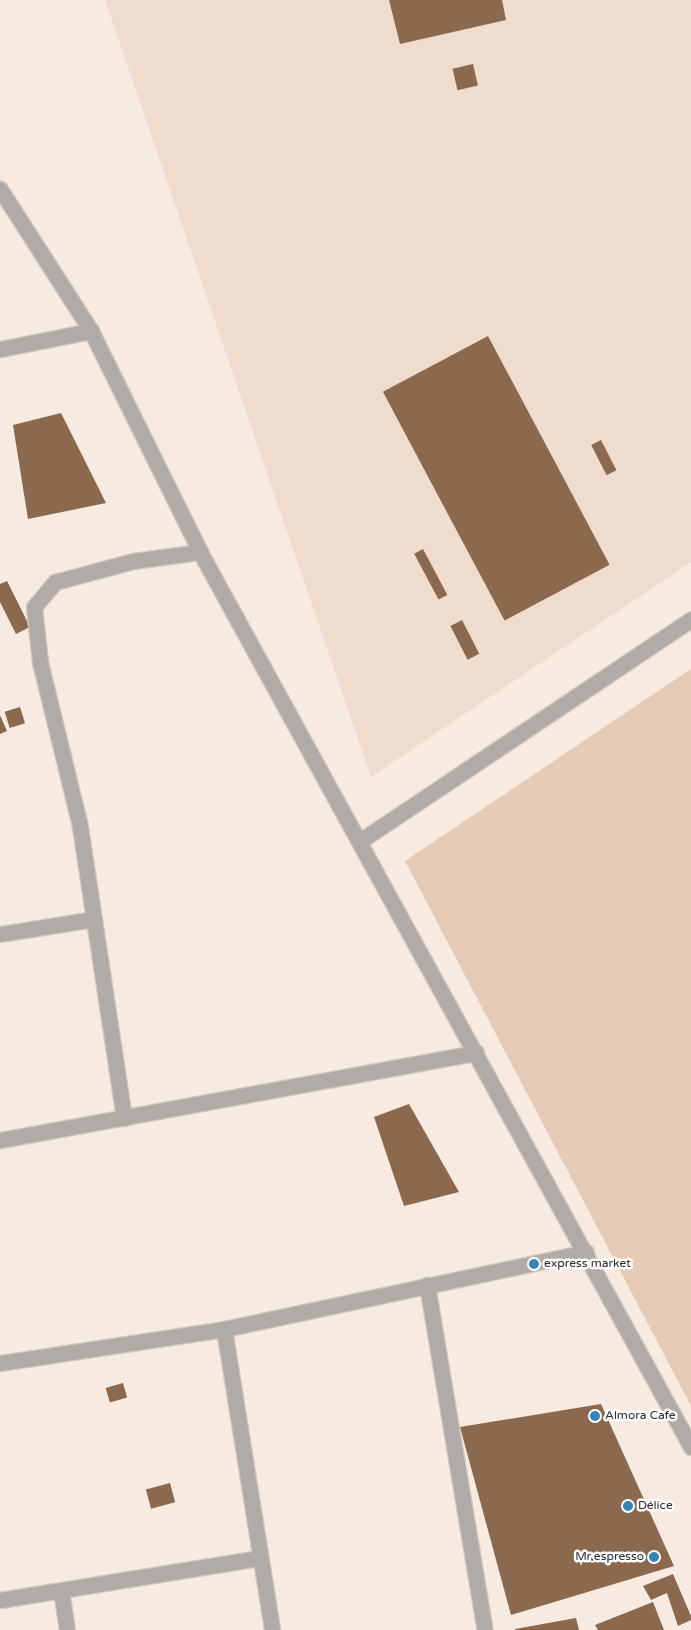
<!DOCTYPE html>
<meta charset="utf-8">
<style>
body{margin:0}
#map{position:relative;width:691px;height:1630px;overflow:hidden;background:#f7eae0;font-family:"Varela Round",sans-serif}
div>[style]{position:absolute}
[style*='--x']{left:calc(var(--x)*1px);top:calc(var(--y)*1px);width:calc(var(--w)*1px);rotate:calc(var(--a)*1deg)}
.built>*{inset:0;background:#efdccd}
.green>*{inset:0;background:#e4cbb8}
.building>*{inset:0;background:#8b694e;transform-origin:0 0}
.roads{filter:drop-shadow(1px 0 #d3c7be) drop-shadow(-1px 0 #d3c7be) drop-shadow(0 1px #d3c7be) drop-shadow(0 -1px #d3c7be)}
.minor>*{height:15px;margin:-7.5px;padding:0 7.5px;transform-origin:7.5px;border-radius:7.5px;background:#b0aba7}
.dots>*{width:14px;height:14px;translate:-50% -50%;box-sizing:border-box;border:2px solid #fff;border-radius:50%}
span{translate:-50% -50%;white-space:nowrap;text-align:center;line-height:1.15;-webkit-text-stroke:5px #fff;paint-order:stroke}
.poi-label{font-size:12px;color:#2e2925}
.left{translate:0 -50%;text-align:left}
.right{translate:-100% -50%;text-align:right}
</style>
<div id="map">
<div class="built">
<div style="clip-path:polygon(105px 0,691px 0,691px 562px,371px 777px)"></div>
</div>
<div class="green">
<div style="clip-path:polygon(691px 669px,691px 1406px,405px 861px)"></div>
</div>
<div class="building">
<div style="clip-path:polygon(389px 0,502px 0,506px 20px,400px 44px)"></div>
<div style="left:473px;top:64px;width:22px;height:21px;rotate:77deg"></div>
<div style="left:488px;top:336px;width:259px;height:119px;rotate:62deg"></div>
<div style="clip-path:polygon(61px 413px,106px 503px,28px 519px,13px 425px)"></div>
<div style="left:601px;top:440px;width:34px;height:11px;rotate:63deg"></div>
<div style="left:423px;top:549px;width:52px;height:10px;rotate:62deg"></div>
<div style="clip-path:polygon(7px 581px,30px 627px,16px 634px,0 602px,0 584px)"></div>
<div style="left:462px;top:620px;width:38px;height:13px;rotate:63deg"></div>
<div style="left:20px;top:707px;width:17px;height:16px;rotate:73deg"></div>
<div style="clip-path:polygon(0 715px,7px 731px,0 734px)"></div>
<div style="clip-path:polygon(409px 1104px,459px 1192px,404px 1206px,374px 1117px)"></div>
<div style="left:123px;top:1383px;width:15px;height:18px;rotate:74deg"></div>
<div style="clip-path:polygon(601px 1404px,674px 1566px,511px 1615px,460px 1427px)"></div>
<div style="left:170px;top:1483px;width:20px;height:25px;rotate:75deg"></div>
<div style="clip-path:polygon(673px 1574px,691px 1616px,691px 1620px,678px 1626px,667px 1593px,651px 1600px,643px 1586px)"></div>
<div style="clip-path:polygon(653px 1602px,664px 1630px,598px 1630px,595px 1625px)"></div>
<div style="clip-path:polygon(576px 1618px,579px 1630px,515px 1630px,515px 1629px)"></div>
</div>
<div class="roads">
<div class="minor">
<div style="--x:0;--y:189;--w:169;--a:57.3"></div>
<div style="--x:91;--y:331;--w:246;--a:63.7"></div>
<div style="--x:200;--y:552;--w:1021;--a:61.25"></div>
<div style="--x:0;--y:349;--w:93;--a:-11.2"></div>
<div style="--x:360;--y:841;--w:399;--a:-33.8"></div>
<div style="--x:0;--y:934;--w:95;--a:-9.1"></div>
<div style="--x:124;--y:1118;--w:299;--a:-98.6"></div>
<div style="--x:79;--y:822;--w:165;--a:-103.7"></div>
<div style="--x:40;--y:662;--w:55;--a:-96.2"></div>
<div style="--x:34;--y:607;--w:33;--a:-50"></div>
<div style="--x:55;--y:582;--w:81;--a:-15.1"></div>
<div style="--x:133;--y:561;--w:68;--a:-7.7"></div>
<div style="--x:0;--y:1140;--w:484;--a:-10.4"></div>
<div style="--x:427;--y:1285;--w:350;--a:80.5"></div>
<div style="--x:224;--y:1329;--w:305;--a:80.9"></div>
<div style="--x:0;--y:1363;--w:227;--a:-8.6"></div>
<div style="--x:224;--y:1329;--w:370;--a:-12"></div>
<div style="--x:61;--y:1590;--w:40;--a:81.5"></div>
<div style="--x:0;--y:1600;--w:263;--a:-9.2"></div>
</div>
</div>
<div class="dots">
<div style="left:534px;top:1264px;background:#3684b6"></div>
<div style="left:595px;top:1416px;background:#3684b6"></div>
<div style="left:628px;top:1506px;background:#3684b6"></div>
<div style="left:654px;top:1557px;background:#3684b6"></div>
</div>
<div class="poi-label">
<span class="left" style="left:544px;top:1264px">express market</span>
<span class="left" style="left:605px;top:1416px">Almora Cafe</span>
<span class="left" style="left:638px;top:1506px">Délice</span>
<span class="right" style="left:644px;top:1557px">Mr.espresso</span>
</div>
</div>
